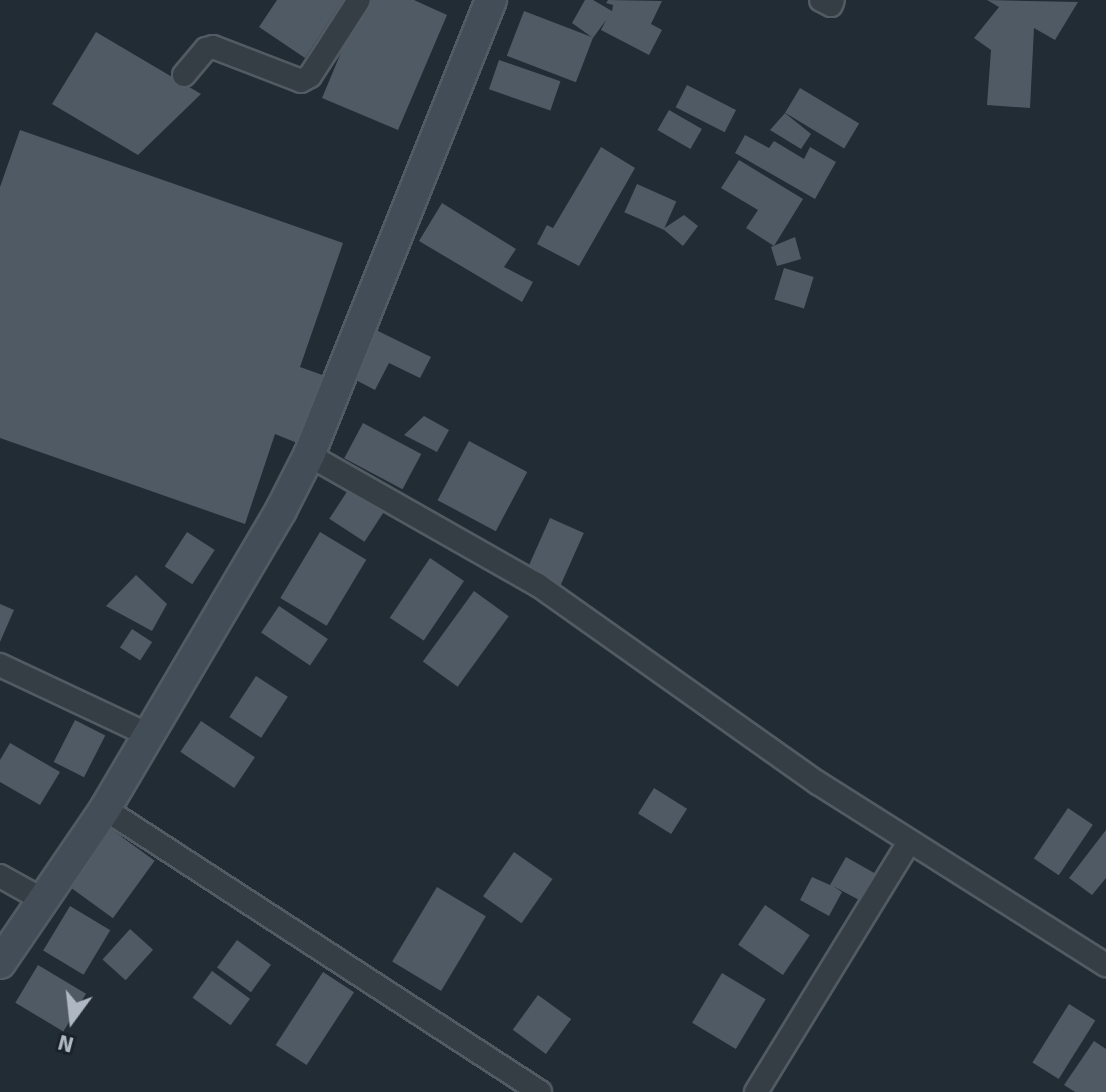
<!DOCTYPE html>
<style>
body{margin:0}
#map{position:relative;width:1106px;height:1092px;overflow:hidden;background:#222c34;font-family:Signika,sans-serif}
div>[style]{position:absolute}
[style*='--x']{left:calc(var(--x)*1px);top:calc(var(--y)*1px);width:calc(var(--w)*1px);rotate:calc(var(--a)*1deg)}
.building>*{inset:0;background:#4f5a65;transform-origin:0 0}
.roads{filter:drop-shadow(2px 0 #525b63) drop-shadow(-2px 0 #525b63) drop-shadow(0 2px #525b63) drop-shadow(0 -2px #525b63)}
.minor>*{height:22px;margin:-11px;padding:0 11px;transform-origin:11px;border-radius:11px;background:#353d45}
.secondary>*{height:30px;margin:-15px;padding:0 15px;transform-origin:15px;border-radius:15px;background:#434d57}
span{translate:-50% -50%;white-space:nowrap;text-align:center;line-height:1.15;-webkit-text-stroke:6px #1a2229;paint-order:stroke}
.north{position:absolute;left:32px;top:980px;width:80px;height:80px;-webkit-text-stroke:6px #1a2229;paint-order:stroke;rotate:195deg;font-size:22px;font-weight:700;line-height:32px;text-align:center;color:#afb8c2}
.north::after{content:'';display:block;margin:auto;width:28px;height:36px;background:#afb8c2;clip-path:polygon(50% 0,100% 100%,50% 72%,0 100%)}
</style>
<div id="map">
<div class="building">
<div style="clip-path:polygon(277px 0,343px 0,305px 58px,259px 27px)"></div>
<div style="clip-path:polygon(363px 0,414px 0,447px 15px,398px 130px,322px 98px)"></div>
<div style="clip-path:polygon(585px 0,593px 0,612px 11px,613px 5px,606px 3px,608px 0,662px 1px,651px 24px,662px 30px,649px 55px,601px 30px,606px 20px,593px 38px,572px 23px)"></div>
<div style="clip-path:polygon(987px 0,1078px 2px,1055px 40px,1034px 28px,1030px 108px,987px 105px,991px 50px,974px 38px,999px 7px)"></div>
<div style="left:524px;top:11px;width:74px;height:48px;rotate:21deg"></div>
<div style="clip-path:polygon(96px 32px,201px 94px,138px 155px,52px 104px)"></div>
<div style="left:499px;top:60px;width:65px;height:31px;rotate:19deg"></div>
<div style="left:687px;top:85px;width:55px;height:25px;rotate:27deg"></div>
<div style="left:800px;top:88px;width:69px;height:29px;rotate:31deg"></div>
<div style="left:669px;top:110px;width:38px;height:23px;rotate:30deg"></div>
<div style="clip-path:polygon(785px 113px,811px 134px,801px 149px,770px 130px)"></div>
<div style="clip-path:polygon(20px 130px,343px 243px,300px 367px,328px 377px,302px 445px,275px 434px,245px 524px,0 438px,0 187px)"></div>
<div style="clip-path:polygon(745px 135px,769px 148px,774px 141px,804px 159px,810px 147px,836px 162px,815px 199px,735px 153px)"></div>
<div style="clip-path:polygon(601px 147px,635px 168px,579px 266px,537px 244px,547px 225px,553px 228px)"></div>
<div style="clip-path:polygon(739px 160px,803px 199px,774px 246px,746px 228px,758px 210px,721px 188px)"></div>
<div style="left:637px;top:184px;width:43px;height:31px;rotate:24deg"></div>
<div style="clip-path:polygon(442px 203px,516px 249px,504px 267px,533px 282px,522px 302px,419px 241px)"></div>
<div style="clip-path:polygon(684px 215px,698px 226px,683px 246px,663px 229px)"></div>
<div style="clip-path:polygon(795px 237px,801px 259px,777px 266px,771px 247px)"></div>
<div style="left:784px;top:268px;width:31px;height:33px;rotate:17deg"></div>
<div style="clip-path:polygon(374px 329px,431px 357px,420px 378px,389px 363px,375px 390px,350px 377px)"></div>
<div style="clip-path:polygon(424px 416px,449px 430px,437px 452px,404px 435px)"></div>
<div style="left:363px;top:423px;width:66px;height:40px;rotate:28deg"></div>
<div style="left:469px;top:441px;width:66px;height:67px;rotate:28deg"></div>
<div style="left:350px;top:487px;width:42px;height:38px;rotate:33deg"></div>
<div style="left:550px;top:518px;width:37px;height:58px;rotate:24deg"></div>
<div style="left:187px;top:532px;width:33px;height:41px;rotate:33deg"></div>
<div style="left:320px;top:532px;width:54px;height:77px;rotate:31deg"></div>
<div style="left:430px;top:558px;width:41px;height:72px;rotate:34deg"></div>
<div style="clip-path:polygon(136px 575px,167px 604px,152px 631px,106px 606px)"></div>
<div style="left:474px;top:591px;width:43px;height:87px;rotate:36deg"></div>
<div style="clip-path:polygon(0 604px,14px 610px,0 642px)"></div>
<div style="left:279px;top:606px;width:59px;height:32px;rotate:34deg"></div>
<div style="left:132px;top:629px;width:24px;height:22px;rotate:33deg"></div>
<div style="left:256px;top:676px;width:38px;height:49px;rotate:33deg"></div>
<div style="left:75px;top:720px;width:34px;height:47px;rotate:27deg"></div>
<div style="left:201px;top:721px;width:65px;height:37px;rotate:34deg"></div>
<div style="clip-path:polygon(10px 743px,60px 772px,40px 805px,0 782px,0 760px)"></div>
<div style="left:654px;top:788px;width:39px;height:30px;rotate:32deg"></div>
<div style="left:1068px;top:808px;width:30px;height:61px;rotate:34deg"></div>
<div style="left:111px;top:829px;width:54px;height:71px;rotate:36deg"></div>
<div style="clip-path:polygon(1106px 830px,1106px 878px,1092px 895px,1069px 878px)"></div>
<div style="left:514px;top:852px;width:47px;height:54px;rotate:35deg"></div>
<div style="clip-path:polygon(846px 857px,876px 874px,861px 901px,833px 886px,842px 892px,829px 916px,800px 900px,812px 877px,830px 885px)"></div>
<div style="left:437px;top:887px;width:57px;height:87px;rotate:31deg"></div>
<div style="left:765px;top:905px;width:54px;height:48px;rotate:34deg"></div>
<div style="left:70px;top:906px;width:47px;height:52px;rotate:31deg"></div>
<div style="left:130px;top:929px;width:31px;height:41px;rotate:42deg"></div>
<div style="left:237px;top:940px;width:42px;height:34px;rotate:36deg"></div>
<div style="left:38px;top:965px;width:56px;height:44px;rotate:31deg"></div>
<div style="left:212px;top:971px;width:47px;height:33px;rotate:36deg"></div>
<div style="left:323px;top:972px;width:37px;height:87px;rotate:33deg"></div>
<div style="left:722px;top:973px;width:51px;height:58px;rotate:31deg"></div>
<div style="left:538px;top:995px;width:41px;height:43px;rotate:36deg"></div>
<div style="left:1069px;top:1004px;width:31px;height:69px;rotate:32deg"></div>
<div style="clip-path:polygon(1094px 1041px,1106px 1049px,1106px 1092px,1075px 1092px,1064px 1085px)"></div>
</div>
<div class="roads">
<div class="minor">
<div style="--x:821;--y:0;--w:11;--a:27"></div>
<div style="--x:831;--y:5;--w:5;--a:-68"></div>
<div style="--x:184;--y:75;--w:34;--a:-50"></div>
<div style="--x:206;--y:49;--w:7;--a:-16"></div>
<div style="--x:213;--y:47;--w:94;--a:21.1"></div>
<div style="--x:301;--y:81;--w:10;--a:-29"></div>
<div style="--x:310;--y:76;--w:90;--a:-57.2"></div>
<div style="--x:309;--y:455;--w:263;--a:29.6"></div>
<div style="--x:538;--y:585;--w:343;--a:35.3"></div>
<div style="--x:818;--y:783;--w:341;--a:32.3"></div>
<div style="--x:0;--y:665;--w:165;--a:25.2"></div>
<div style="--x:105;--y:809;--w:519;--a:33.05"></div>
<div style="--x:0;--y:876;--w:49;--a:29.2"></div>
<div style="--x:756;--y:1092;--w:293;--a:-58.5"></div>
</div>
<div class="secondary">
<div style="--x:0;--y:963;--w:186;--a:-55.7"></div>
<div style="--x:105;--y:809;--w:347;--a:-59.5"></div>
<div style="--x:281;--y:510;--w:62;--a:-63"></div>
<div style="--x:309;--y:455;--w:490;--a:-68.2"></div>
</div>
</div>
<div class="north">N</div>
</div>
